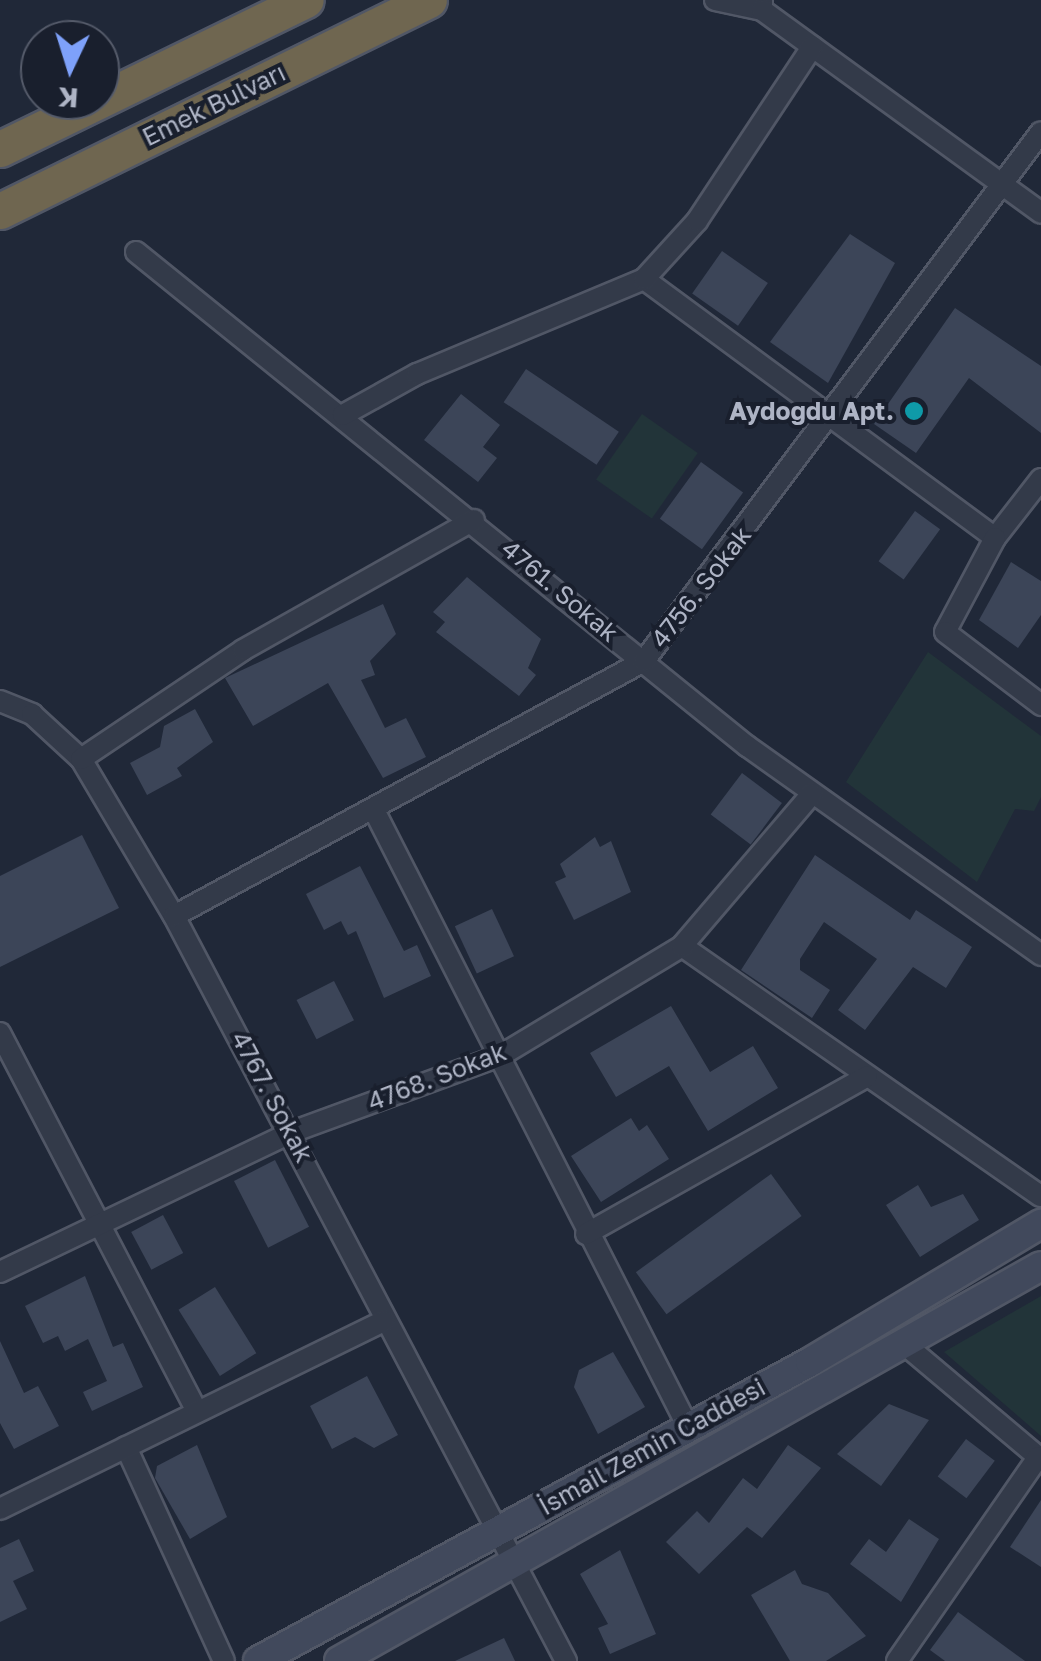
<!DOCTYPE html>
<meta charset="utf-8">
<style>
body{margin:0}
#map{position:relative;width:1041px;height:1661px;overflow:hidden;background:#202838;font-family:"Golos Text",sans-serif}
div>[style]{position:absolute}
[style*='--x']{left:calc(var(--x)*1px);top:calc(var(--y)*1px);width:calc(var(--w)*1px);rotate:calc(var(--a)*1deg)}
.green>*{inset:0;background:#223439;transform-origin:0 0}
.building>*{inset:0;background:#3c4558;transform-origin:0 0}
.roads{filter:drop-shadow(2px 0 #515766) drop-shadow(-2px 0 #515766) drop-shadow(0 2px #515766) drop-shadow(0 -2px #515766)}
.street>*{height:20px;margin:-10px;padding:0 10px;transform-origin:10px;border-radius:10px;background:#333a49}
.secondary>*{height:28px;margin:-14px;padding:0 14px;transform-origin:14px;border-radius:14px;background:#41495c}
.highway>*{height:35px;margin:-17.5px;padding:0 17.5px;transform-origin:17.5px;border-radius:17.5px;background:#6f6650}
.dots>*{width:28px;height:28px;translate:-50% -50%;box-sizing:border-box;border:5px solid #191f2d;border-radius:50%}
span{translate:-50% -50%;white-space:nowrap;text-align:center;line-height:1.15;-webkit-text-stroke:8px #191f2d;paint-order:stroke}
.street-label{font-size:25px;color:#aeb4c5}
.poi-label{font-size:25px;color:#aeb4c5;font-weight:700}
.right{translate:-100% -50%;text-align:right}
.north{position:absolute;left:20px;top:20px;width:100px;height:100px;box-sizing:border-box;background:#191f2d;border:2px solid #555b6a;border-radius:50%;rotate:184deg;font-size:28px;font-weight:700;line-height:40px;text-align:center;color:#aeb4c5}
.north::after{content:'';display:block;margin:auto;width:35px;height:45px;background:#7ea1fa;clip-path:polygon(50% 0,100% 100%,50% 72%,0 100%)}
</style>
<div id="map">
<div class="green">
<div style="left:642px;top:414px;width:68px;height:80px;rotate:35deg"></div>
<div style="clip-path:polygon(928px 652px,1041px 736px,1041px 797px,1034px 811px,1015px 809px,977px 882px,846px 782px)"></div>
<div style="clip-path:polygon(1041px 1296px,1041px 1436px,944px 1352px)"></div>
</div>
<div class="building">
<div style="clip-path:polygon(850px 234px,895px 263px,828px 383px,770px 342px)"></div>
<div style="left:722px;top:251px;width:56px;height:52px;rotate:35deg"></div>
<div style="clip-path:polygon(955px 308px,1041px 366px,1041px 433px,969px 378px,916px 453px,874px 424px)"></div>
<div style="left:526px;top:369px;width:112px;height:40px;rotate:34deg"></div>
<div style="clip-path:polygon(461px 394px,500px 425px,483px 447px,497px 458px,478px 482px,424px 440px)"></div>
<div style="left:701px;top:462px;width:52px;height:70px;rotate:36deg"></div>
<div style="left:915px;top:511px;width:31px;height:62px;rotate:36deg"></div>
<div style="clip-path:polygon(1011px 562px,1041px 581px,1041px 615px,1018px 648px,979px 620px)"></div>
<div style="clip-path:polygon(467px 577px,541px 639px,528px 668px,536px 675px,519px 696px,436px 632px,445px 622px,433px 612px)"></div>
<div style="clip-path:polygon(383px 604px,396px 634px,370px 661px,375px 675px,361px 680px,385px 728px,406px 718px,426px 757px,383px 778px,328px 683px,253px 726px,225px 678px)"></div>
<div style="clip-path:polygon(195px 709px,213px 742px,177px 768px,182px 776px,147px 795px,130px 763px,160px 747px,164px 726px)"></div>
<div style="left:742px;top:773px;width:50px;height:52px;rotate:37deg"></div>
<div style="clip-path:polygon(82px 835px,119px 908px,0 967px,0 876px)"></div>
<div style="clip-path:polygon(595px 837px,600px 847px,611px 841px,631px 892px,574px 920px,555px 882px,566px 877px,560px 864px)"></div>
<div style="clip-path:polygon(815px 855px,910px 920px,916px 910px,972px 947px,946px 988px,913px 967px,865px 1030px,838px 1010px,877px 959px,824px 922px,800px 959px,800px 970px,830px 990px,812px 1018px,741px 970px)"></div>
<div style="clip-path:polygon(360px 866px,404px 951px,417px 945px,431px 976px,384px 998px,356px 931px,348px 935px,341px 921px,324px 930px,306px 894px)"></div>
<div style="left:492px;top:909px;width:52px;height:41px;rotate:65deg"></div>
<div style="left:334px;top:981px;width:44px;height:42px;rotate:63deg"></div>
<div style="clip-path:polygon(671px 1006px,710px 1072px,753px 1046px,778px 1088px,708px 1131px,669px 1066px,616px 1097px,590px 1053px)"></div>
<div style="clip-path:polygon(631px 1118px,639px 1131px,647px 1125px,669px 1159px,601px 1202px,571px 1156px)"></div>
<div style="left:275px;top:1160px;width:75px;height:46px;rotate:63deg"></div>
<div style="left:771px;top:1174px;width:52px;height:167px;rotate:54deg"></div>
<div style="clip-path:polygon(918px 1185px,931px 1207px,963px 1194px,979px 1220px,920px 1257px,886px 1205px)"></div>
<div style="left:163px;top:1215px;width:43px;height:36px;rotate:62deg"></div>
<div style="clip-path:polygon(85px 1276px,113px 1347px,123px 1343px,143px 1387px,92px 1411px,83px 1392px,107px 1381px,88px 1339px,65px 1351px,58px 1336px,43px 1343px,25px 1306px)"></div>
<div style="left:215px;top:1287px;width:78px;height:43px;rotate:58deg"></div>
<div style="clip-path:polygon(0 1341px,24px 1393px,38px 1386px,59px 1426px,14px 1449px,0 1423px)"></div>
<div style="clip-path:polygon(613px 1352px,645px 1407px,598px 1434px,574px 1387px,579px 1370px)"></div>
<div style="clip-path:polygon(367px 1376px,398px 1435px,374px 1448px,355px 1437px,332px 1449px,310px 1406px)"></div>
<div style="clip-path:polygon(889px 1404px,929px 1420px,881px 1486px,837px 1454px)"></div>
<div style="left:966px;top:1439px;width:36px;height:47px;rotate:37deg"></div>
<div style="clip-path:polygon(197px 1445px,227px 1517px,190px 1539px,155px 1478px,157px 1466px)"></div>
<div style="clip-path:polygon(788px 1445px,821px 1468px,762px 1538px,747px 1527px,699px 1574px,666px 1542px,697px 1511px,709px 1523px,743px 1478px,757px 1489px)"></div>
<div style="clip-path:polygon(1041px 1500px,1041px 1567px,1010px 1547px)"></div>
<div style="clip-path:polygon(909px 1519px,939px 1539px,901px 1602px,850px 1564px,869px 1539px,886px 1552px)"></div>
<div style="clip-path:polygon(19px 1539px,34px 1571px,13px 1581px,27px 1609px,0 1622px,0 1548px)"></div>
<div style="clip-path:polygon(620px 1550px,656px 1634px,610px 1654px,598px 1628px,608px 1624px,580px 1574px)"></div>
<div style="clip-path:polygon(795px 1570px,802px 1584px,828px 1593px,866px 1636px,826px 1661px,790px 1661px,751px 1595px)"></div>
<div style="clip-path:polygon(958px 1612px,1025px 1661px,945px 1661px,930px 1650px)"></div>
<div style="clip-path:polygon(504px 1638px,515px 1661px,455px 1661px)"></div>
</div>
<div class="roads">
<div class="street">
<div style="--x:715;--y:0;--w:48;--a:12"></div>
<div style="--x:762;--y:10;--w:10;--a:-90"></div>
<div style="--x:762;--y:10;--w:345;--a:36"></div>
<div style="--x:136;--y:252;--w:786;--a:38.96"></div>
<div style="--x:747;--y:746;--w:361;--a:35.4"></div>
<div style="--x:644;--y:279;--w:436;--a:36.4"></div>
<div style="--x:343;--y:415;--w:85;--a:-29"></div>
<div style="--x:417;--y:374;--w:246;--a:-22.7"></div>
<div style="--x:644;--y:279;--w:79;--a:-47.6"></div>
<div style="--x:697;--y:221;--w:209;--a:-56.5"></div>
<div style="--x:1041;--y:479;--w:75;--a:127.9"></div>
<div style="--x:995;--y:538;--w:106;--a:118"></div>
<div style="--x:945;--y:632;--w:121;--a:37.2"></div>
<div style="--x:0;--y:701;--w:35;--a:22"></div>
<div style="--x:32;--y:714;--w:67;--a:42.6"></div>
<div style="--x:81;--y:759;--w:182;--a:59.4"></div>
<div style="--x:174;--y:916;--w:842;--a:62.25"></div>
<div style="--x:81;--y:759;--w:195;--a:-33.9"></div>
<div style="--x:243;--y:650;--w:265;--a:-29.4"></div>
<div style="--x:376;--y:814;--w:686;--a:63.02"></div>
<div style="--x:174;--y:916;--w:535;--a:-28.48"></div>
<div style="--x:644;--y:661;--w:661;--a:-53.11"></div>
<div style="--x:682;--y:946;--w:437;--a:34.9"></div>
<div style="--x:0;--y:1033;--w:427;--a:62.5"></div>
<div style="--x:586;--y:1234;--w:322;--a:-29.3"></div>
<div style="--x:0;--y:1272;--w:324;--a:-25.6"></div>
<div style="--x:292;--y:1132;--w:221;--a:-20.1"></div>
<div style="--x:500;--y:1056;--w:213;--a:-31.1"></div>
<div style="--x:682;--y:946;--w:200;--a:-49.5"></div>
<div style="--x:909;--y:1348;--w:172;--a:40.1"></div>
<div style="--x:126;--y:1447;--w:235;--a:65.4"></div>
<div style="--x:0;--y:1509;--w:427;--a:-26.1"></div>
<div style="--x:897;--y:1661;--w:248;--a:-55.3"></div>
</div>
<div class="secondary">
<div style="--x:258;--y:1661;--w:628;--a:-28.44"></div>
<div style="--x:810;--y:1362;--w:269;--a:-30.9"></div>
<div style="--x:339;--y:1661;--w:805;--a:-29.37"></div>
</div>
<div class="highway">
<div style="--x:0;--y:149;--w:340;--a:-26"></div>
<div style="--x:0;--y:211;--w:478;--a:-26.2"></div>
</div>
</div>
<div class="dots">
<div style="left:914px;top:411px;background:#0f9aa8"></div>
</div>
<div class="street-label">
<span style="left:214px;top:105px;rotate:-26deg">Emek Bulvarı</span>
<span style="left:701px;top:587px;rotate:-52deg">4756. Sokak</span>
<span style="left:560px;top:591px;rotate:40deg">4761. Sokak</span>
<span style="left:437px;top:1077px;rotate:-21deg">4768. Sokak</span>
<span style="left:272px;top:1097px;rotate:62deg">4767. Sokak</span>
<span style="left:652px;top:1447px;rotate:-29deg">İsmail Zemin Caddesi</span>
</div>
<div class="poi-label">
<span class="right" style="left:894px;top:411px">Aydoğdu Apt.</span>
</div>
<div class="north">K</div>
</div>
